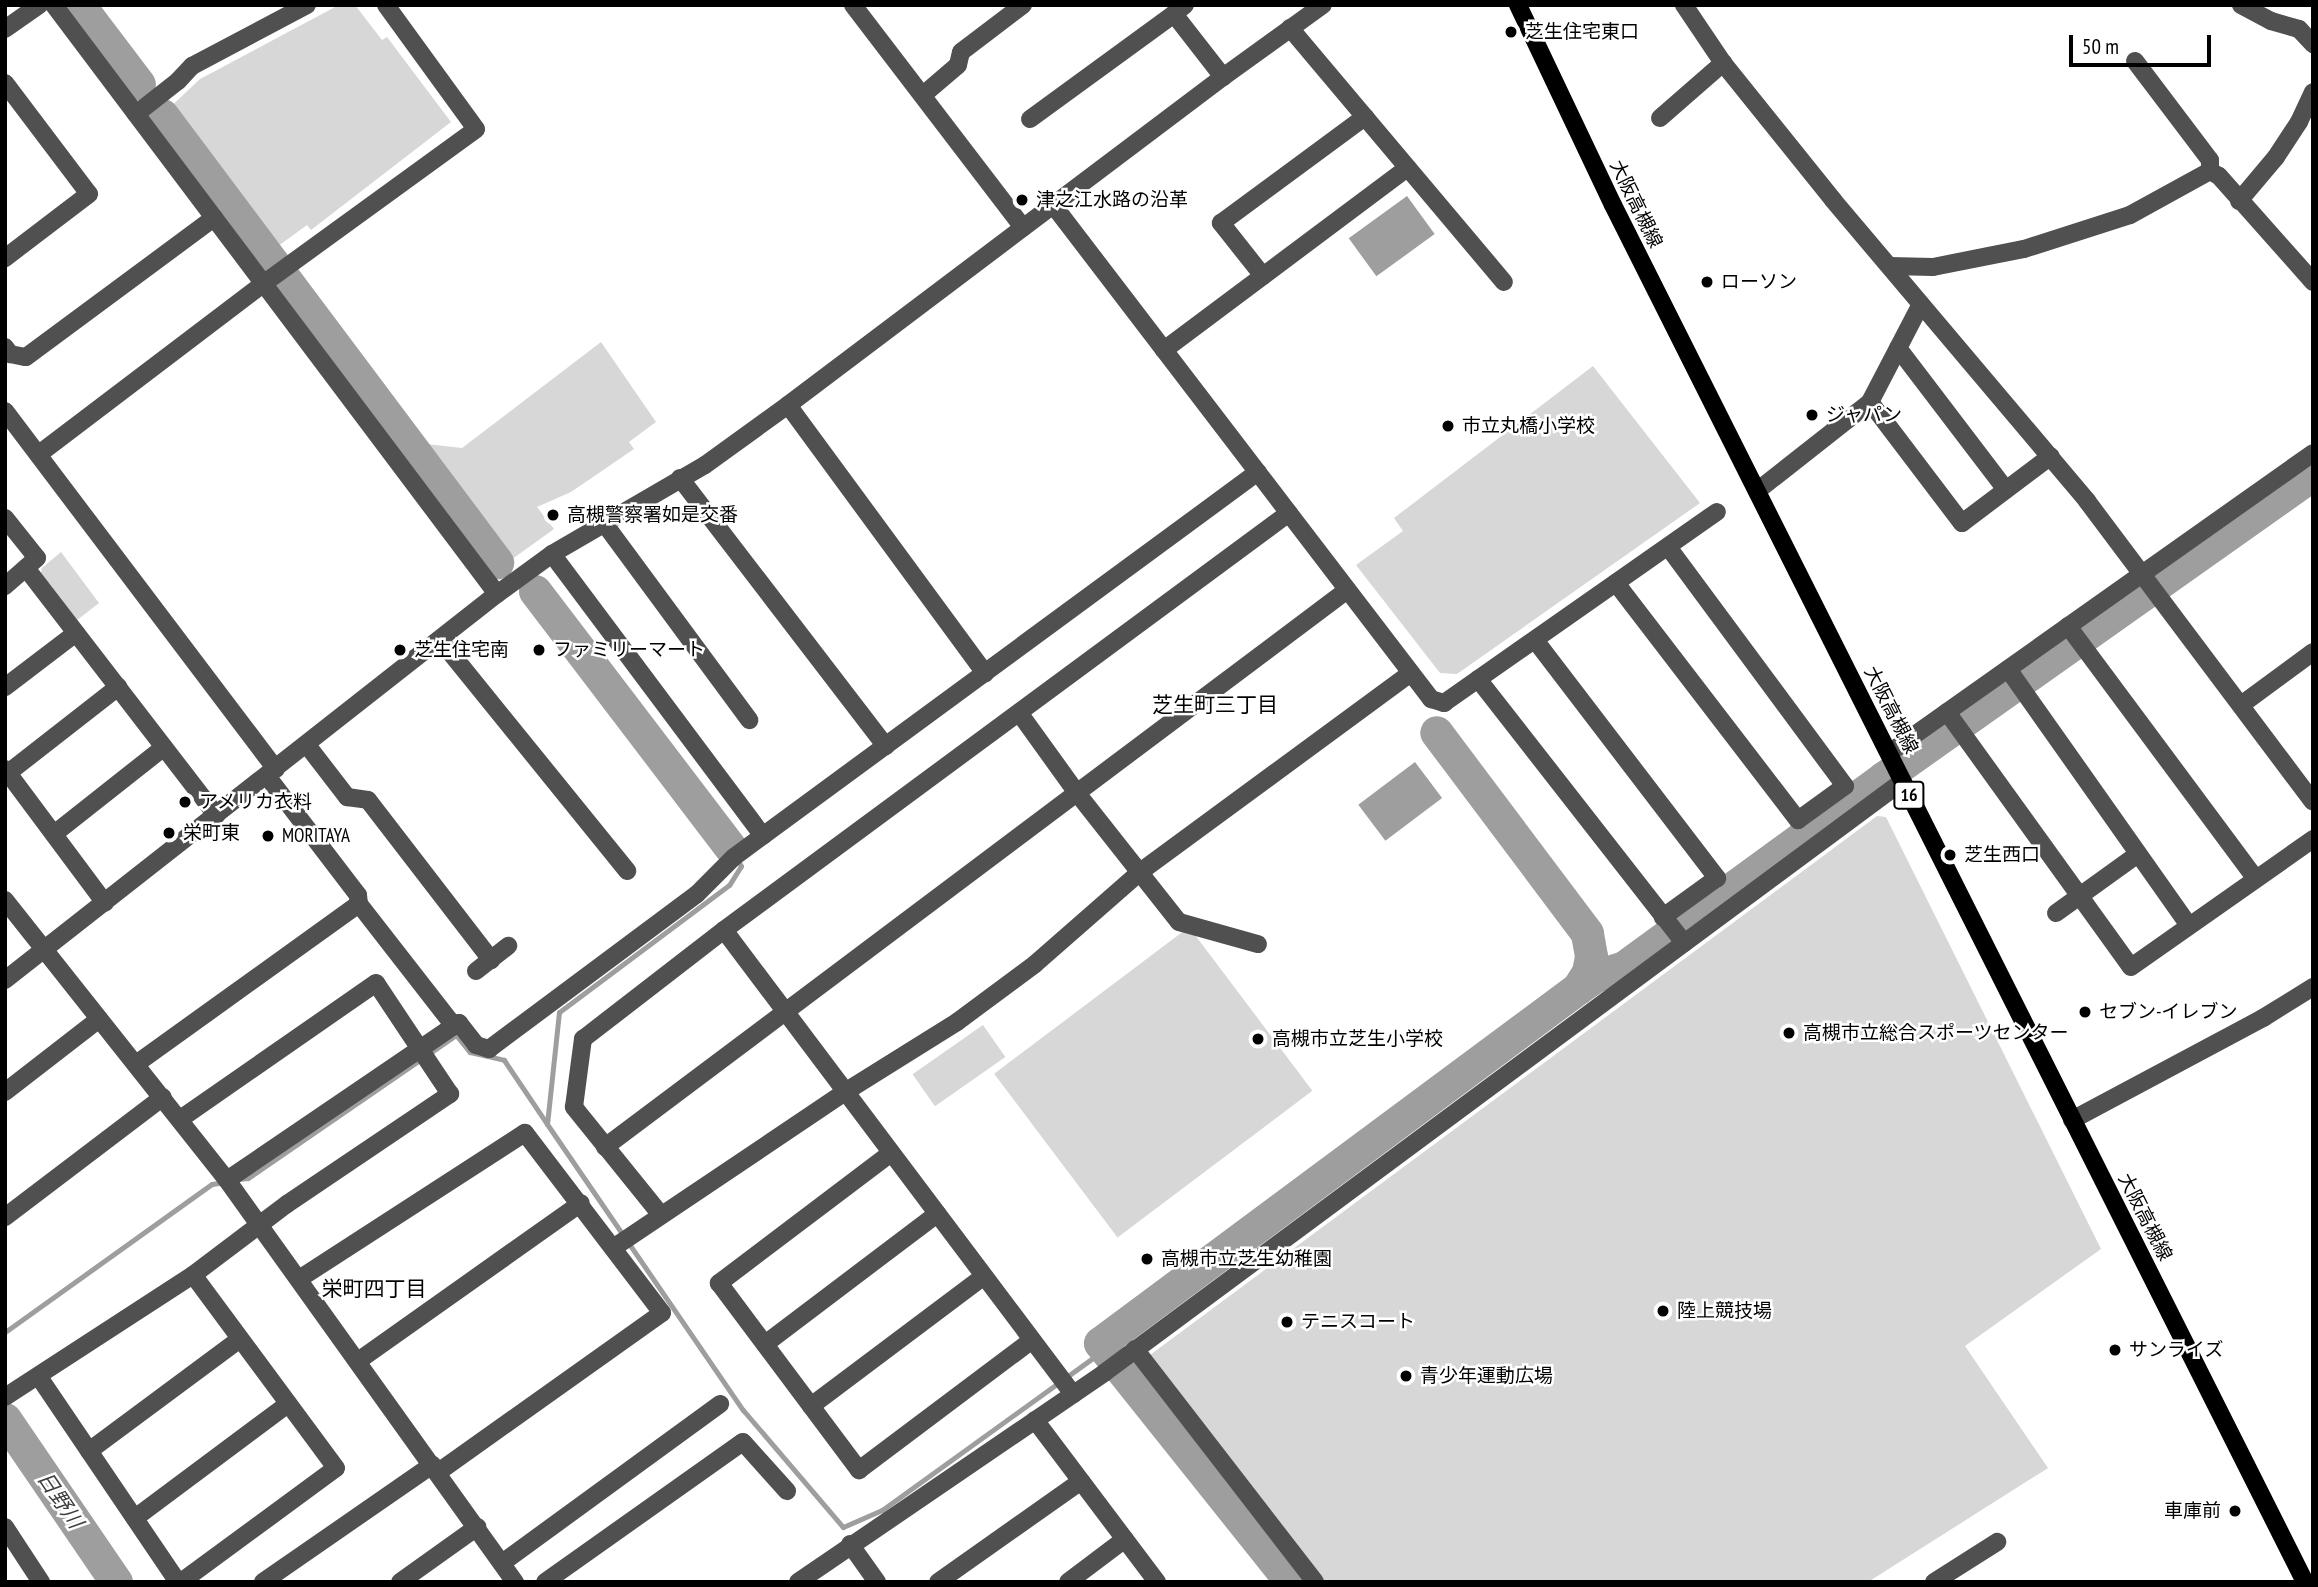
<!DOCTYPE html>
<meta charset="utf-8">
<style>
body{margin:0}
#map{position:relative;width:2318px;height:1587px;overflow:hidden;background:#fff;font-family:"PT Sans Narrow","Noto Sans JP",sans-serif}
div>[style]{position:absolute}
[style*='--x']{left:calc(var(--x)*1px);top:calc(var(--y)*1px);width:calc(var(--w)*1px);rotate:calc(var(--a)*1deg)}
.green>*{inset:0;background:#d7d7d7;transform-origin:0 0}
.water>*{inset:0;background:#9e9e9e;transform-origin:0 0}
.stream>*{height:5px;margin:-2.5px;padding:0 2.5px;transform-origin:2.5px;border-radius:2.5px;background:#9e9e9e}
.river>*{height:33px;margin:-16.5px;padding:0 16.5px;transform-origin:16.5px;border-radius:16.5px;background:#9e9e9e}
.minor>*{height:18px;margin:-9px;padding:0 9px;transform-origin:9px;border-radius:9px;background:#505050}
.major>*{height:18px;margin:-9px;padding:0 9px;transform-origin:9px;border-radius:9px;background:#000}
.dots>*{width:19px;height:19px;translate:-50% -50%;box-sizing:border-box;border:4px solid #fff;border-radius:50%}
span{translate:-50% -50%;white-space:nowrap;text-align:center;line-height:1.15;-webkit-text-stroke:5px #fff;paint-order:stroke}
.shield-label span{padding:2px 5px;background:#fff;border:2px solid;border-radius:5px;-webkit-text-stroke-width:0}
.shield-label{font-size:18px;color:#000;font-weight:700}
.poi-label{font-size:19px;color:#000}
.left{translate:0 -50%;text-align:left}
.right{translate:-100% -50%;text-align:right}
.street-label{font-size:19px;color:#000}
.neighbourhood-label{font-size:21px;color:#000}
.water-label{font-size:21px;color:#3f3f3f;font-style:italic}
.frame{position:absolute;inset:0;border:7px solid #000;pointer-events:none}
.scale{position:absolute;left:2069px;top:35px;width:142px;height:32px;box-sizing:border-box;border:4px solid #000;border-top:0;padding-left:9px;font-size:21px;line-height:24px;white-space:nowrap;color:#000;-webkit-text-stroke:5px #fff;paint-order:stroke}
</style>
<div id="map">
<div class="green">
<div style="clip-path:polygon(355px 5px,382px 40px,387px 37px,451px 122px,311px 230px,307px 225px,270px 252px,165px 112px,200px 79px,337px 6px)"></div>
<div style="clip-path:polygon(601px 342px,656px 422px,629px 442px,634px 449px,571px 492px,537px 507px,554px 529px,508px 562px,503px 561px,418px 450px,427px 444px,462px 448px)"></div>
<div style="clip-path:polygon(1593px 366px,1700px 503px,1457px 674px,1440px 673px,1356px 565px,1403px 531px,1394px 518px)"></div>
<div style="clip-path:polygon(61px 552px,99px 603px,76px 621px,40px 577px,42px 568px)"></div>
<div style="clip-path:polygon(1877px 816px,1886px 817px,2101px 1249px,1965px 1346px,2048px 1468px,1868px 1582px,1319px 1582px,1150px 1355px)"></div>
<div style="left:1189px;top:927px;width:205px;height:244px;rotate:53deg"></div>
<div style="left:983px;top:1025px;width:39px;height:86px;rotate:55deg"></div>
</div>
<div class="water">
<div style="left:1407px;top:196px;width:47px;height:72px;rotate:54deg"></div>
<div style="left:1415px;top:762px;width:45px;height:71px;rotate:53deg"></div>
</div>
<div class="stream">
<div style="--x:730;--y:847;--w:22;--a:60"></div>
<div style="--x:741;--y:866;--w:22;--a:122"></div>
<div style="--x:729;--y:885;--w:212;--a:143.2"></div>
<div style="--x:559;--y:1012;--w:113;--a:96.1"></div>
<div style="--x:547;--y:1124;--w:347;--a:55.6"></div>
<div style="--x:743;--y:1410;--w:154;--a:49.5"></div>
<div style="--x:843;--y:1527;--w:43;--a:-23.6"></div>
<div style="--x:882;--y:1510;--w:275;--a:-35.8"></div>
<div style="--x:238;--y:1179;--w:10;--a:-6"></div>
<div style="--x:248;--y:1178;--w:252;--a:-34.5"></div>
<div style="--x:456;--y:1035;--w:22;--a:51"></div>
<div style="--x:470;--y:1052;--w:35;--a:13"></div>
<div style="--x:504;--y:1060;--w:77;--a:56.1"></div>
<div style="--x:5;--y:1332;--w:254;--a:-35.6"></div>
<div style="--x:212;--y:1184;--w:13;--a:-9"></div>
</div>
<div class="river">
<div style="--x:79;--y:5;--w:99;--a:52.8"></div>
<div style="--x:162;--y:115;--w:559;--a:53.15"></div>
<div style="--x:535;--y:591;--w:322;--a:52.7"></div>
<div style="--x:1578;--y:988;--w:21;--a:-35"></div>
<div style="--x:1595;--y:976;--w:30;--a:-17"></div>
<div style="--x:1624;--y:967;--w:321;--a:-36.1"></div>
<div style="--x:1883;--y:778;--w:527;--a:-35.26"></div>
<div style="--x:5;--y:1419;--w:197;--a:55.7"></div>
<div style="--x:1291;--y:1582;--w:306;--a:-128.6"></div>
<div style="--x:1100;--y:1343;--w:595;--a:-36.6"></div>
<div style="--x:1578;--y:988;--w:19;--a:-58"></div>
<div style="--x:1588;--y:972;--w:16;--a:-79"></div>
<div style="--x:1591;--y:956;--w:23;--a:-100"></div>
<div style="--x:1587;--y:933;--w:251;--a:-126.9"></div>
</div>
<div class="minor">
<div style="--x:54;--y:5;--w:737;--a:53.05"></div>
<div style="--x:853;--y:5;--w:280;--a:52.6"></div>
<div style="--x:1185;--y:5;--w:14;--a:141"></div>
<div style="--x:1174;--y:14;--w:80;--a:52.1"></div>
<div style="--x:1684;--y:5;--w:70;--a:56.1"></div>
<div style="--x:1723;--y:63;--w:176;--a:51.2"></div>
<div style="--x:1833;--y:200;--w:394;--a:49.8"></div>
<div style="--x:2087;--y:501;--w:376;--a:53.1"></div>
<div style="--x:2241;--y:5;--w:34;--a:28"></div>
<div style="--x:2271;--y:21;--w:29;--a:16"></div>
<div style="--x:2299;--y:29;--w:21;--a:47"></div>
<div style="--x:1290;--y:28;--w:332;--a:49.9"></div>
<div style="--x:5;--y:29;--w:42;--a:-35.2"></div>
<div style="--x:2135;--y:61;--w:124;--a:52.9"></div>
<div style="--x:2210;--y:160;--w:11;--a:90"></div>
<div style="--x:5;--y:83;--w:139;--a:52.9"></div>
<div style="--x:89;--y:194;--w:106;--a:142.7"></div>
<div style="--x:923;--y:95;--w:46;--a:-40.6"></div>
<div style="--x:958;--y:65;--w:13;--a:-77"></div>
<div style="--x:961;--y:52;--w:78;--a:-37.2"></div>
<div style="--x:136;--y:114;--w:53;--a:-38.2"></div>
<div style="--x:178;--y:81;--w:21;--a:-47"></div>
<div style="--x:192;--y:66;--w:130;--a:-27.9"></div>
<div style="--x:1660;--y:118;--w:84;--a:-41.1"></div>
<div style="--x:1030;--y:119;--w:178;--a:-36.1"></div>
<div style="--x:2239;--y:201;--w:57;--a:-49.9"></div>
<div style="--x:2276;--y:157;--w:42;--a:-56.7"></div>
<div style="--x:2299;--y:122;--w:33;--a:-65"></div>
<div style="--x:1054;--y:206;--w:621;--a:52.59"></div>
<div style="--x:1431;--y:699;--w:14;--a:17"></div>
<div style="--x:1444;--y:703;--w:333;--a:-35"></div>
<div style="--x:1890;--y:266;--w:43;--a:1.3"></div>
<div style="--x:1933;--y:267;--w:93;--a:-11.2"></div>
<div style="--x:2024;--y:249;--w:111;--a:-17.8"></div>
<div style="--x:2130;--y:215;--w:91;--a:-28.8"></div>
<div style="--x:2210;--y:171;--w:10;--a:29"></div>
<div style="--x:2219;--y:176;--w:142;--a:48.4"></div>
<div style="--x:1263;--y:276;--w:68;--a:-128.4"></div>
<div style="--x:1221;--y:223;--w:179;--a:-36.4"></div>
<div style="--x:5;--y:347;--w:9;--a:54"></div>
<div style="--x:10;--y:354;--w:16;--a:11"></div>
<div style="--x:26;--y:357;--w:234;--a:-36.5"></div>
<div style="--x:1898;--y:348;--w:178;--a:52.7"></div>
<div style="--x:1164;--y:350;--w:304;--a:-36.8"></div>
<div style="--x:1870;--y:402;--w:152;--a:52.8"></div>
<div style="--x:1962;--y:523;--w:111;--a:-37"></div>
<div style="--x:788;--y:405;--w:333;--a:53.7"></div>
<div style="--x:5;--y:411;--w:449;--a:52.9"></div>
<div style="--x:39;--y:454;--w:281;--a:-37.2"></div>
<div style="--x:263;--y:284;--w:263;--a:-36"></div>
<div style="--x:476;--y:129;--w:153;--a:-126"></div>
<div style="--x:680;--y:478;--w:338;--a:52.5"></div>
<div style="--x:1757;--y:491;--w:144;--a:-38.2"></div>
<div style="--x:1870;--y:402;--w:110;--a:-62.5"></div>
<div style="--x:5;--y:518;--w:51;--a:51.3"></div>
<div style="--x:37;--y:558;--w:43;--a:138.8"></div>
<div style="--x:604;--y:523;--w:245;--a:53.6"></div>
<div style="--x:552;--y:554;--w:352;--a:53.2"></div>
<div style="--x:26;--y:568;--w:312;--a:52.4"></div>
<div style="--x:1616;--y:583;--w:299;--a:52.5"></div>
<div style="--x:1798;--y:820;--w:58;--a:-35.9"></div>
<div style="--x:1845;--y:786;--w:297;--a:-126.5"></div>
<div style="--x:2068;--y:626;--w:315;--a:53.4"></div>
<div style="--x:1535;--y:640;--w:300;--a:52.6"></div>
<div style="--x:1717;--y:878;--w:67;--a:144.2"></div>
<div style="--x:441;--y:641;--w:296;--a:51"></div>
<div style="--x:2008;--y:669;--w:314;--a:54.8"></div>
<div style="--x:1478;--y:679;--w:335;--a:52"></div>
<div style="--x:5;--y:687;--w:89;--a:-37.3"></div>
<div style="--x:2241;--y:705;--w:89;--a:-36.4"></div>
<div style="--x:1947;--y:712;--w:314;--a:54.2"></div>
<div style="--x:2131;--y:967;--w:223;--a:-35.1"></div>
<div style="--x:1020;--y:714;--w:97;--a:54.2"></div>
<div style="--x:1077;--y:793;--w:164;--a:51.7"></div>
<div style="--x:1179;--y:922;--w:82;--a:15.6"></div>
<div style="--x:307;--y:745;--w:66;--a:52.4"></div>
<div style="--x:347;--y:797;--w:21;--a:8"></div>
<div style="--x:368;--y:800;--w:202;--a:52.4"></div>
<div style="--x:1889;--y:753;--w:519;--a:-35.28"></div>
<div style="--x:5;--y:769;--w:167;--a:53.3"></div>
<div style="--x:8;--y:773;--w:140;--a:-38"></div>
<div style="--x:267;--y:776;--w:150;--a:52.6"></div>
<div style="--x:358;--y:895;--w:9;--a:84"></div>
<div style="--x:359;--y:904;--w:155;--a:52.1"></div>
<div style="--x:454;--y:1026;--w:6;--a:-31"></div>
<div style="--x:459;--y:1023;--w:28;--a:52"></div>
<div style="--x:476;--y:1045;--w:14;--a:17"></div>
<div style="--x:489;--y:1049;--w:259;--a:-36.7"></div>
<div style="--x:697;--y:894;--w:52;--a:-45"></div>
<div style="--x:734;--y:857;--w:650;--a:-36.31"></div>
<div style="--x:54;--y:834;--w:140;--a:-38.3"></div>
<div style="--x:5;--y:900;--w:357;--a:51.6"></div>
<div style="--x:227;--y:1180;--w:495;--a:54.4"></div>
<div style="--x:2056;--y:913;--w:101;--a:-35.7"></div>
<div style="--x:724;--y:930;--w:581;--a:53.05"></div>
<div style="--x:476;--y:971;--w:41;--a:-38"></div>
<div style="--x:5;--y:980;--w:625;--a:-38.12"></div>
<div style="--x:497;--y:594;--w:68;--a:-36"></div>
<div style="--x:552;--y:554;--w:177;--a:-30.2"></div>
<div style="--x:705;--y:465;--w:102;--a:-35.9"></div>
<div style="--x:788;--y:405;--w:545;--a:-37.02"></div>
<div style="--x:1223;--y:77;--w:123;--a:-35.8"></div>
<div style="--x:136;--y:1064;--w:274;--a:-35.7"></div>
<div style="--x:5;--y:1092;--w:119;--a:-37.8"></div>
<div style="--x:2072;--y:1120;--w:217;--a:-28.1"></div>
<div style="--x:2263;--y:1018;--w:59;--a:-31.8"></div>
<div style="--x:605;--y:1147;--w:928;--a:-36.89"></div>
<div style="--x:891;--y:1153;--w:216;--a:142.9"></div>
<div style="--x:719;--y:1283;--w:234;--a:53.2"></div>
<div style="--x:859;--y:1470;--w:216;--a:-36.9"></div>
<div style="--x:227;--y:1180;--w:274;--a:-34.2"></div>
<div style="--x:661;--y:1215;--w:139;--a:-128.9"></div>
<div style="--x:574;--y:1107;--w:69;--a:-82.5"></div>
<div style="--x:583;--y:1039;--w:178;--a:-37.7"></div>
<div style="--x:724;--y:930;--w:702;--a:-36.43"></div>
<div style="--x:5;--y:1217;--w:198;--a:-37.2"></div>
<div style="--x:613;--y:1248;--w:280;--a:-33.9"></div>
<div style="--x:845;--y:1092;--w:132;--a:-32"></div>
<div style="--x:957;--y:1022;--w:97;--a:-36.6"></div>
<div style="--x:1035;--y:964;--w:140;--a:-41.2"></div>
<div style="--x:1140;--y:872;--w:336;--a:-36.3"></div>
<div style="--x:299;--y:1279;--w:269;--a:-32.9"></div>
<div style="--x:525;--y:1133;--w:226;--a:52.7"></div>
<div style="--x:662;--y:1313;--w:275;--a:144.6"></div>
<div style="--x:765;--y:1344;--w:216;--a:-37.1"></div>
<div style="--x:1135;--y:1349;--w:294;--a:52.3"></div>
<div style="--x:358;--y:1361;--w:273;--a:-35.3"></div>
<div style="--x:39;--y:1377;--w:248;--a:55.9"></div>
<div style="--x:5;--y:1397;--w:224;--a:-33"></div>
<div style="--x:193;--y:1275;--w:118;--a:-37.1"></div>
<div style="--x:287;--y:1204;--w:197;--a:-34"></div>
<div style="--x:450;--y:1094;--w:133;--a:-123.7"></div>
<div style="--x:376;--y:983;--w:239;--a:145.2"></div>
<div style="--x:811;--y:1406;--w:216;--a:-36.9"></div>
<div style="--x:1035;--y:1420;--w:203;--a:53"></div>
<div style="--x:89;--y:1451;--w:188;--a:-36.6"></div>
<div style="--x:135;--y:1518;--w:191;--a:-36.7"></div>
<div style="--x:5;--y:1527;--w:66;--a:56.8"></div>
<div style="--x:850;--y:1544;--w:47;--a:54.6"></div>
<div style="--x:502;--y:1563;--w:270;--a:-36.1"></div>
<div style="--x:181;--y:1582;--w:192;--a:-36.3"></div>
<div style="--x:336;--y:1468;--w:240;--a:-126.5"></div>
<div style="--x:263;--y:1582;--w:206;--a:-34.7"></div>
<div style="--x:400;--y:1582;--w:95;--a:-35.5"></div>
<div style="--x:545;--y:1582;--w:242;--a:-35.3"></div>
<div style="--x:743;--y:1442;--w:66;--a:48.1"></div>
<div style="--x:798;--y:1582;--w:371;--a:-34.3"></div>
<div style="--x:1104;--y:1373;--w:994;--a:-36.54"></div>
<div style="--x:938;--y:1582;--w:175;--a:-35.2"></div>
<div style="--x:1068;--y:1582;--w:71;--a:-37"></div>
<div style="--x:1934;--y:1582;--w:75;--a:-32.4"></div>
</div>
<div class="major">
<div style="--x:1518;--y:5;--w:221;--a:64.6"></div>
<div style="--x:1613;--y:205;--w:1541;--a:63.32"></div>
</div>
<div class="dots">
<div style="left:1511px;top:32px;background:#000"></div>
<div style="left:1022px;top:200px;background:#000"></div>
<div style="left:1707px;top:282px;background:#000"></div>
<div style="left:1812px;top:415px;background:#000"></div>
<div style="left:1448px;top:426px;background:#000"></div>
<div style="left:553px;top:515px;background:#000"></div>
<div style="left:400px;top:650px;background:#000"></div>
<div style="left:539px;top:650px;background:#000"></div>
<div style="left:185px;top:802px;background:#000"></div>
<div style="left:169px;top:833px;background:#000"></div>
<div style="left:268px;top:836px;background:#000"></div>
<div style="left:1950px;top:855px;background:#000"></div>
<div style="left:2085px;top:1012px;background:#000"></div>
<div style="left:1789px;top:1033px;background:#000"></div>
<div style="left:1258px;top:1039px;background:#000"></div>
<div style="left:1147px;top:1259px;background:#000"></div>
<div style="left:1663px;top:1311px;background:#000"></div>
<div style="left:1287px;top:1322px;background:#000"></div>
<div style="left:2115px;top:1350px;background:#000"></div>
<div style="left:1406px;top:1376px;background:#000"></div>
<div style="left:2235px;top:1511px;background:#000"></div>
</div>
<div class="shield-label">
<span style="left:1909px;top:795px">16</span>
</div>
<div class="poi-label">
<span class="left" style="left:1525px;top:32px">芝生住宅東口</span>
<span class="left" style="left:1036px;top:200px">津之江水路の沿革</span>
<span class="left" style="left:1721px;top:282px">ローソン</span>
<span class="left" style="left:1826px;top:415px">ジャパン</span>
<span class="left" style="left:1462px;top:426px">市立丸橋小学校</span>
<span class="left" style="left:567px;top:515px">高槻警察署如是交番</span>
<span class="left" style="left:414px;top:650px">芝生住宅南</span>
<span class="left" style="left:553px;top:650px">ファミリーマート</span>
<span class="left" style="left:199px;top:802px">アメリカ衣料</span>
<span class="left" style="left:183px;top:833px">栄町東</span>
<span class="left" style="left:282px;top:836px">MORITAYA</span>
<span class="left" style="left:1964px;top:855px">芝生西口</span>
<span class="left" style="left:2099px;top:1012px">セブン-イレブン</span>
<span class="left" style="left:1803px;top:1033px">高槻市立総合スポーツセンター</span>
<span class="left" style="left:1272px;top:1039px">高槻市立芝生小学校</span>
<span class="left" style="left:1161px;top:1259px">高槻市立芝生幼稚園</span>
<span class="left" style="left:1677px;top:1311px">陸上競技場</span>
<span class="left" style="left:1301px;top:1322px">テニスコート</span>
<span class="left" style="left:2129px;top:1350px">サンライズ</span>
<span class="left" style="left:1420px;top:1376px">青少年運動広場</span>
<span class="right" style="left:2221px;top:1511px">車庫前</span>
</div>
<div class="street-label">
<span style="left:1636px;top:204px;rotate:64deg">大阪高槻線</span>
<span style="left:1891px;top:710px;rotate:63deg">大阪高槻線</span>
<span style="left:2145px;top:1217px;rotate:63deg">大阪高槻線</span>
</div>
<div class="neighbourhood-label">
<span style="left:1215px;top:705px">芝生町三丁目</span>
<span style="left:374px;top:1289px">栄町四丁目</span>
</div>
<div class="water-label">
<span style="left:60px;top:1500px;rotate:56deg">日野川</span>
</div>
<div class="frame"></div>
<div class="scale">50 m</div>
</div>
